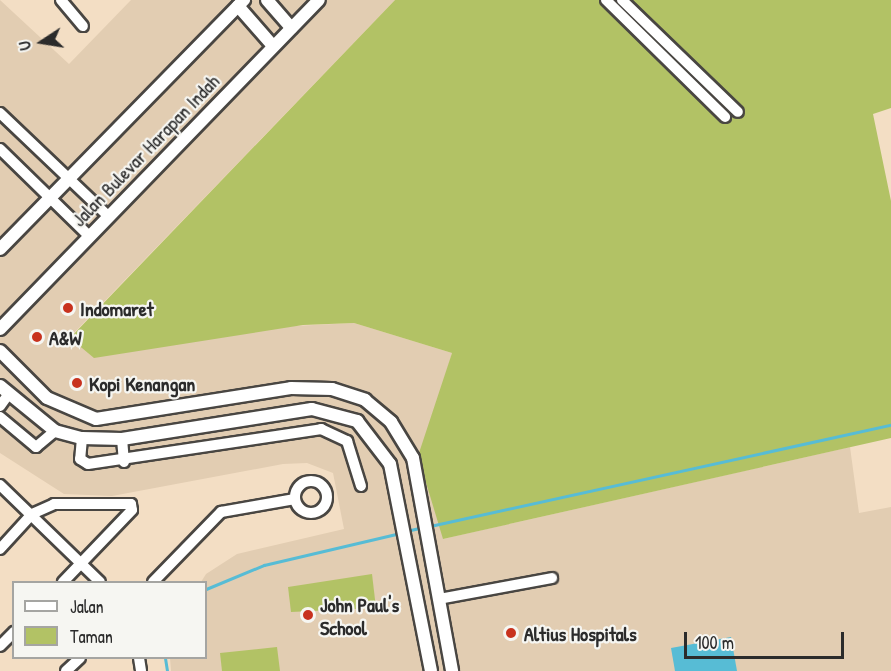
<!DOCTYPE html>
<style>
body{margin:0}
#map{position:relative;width:891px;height:671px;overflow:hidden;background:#f3dec4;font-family:"Patrick Hand",sans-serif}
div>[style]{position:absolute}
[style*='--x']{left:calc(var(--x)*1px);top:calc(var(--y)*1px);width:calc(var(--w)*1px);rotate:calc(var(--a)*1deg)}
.built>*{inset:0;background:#e2cdb2}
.green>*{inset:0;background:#b2c265}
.water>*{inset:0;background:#57bcd5}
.stream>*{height:3px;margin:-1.5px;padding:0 1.5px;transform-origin:1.5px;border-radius:1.5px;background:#57bcd5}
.roads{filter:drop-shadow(2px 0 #494642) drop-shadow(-2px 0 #494642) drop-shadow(0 2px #494642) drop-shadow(0 -2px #494642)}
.minor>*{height:10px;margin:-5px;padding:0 5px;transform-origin:5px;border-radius:5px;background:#fff}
.minor>.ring{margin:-5px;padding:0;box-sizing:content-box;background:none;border:10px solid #fff;border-radius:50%}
.tertiary>*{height:12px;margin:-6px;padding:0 6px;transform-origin:6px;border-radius:6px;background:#fff}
.dots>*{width:16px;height:16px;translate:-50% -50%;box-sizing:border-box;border:3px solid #f6f6f2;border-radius:50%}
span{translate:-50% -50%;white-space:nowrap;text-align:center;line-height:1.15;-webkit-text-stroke:4.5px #f6f6f2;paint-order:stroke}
.street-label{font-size:20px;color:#2b2b2b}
.poi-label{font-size:20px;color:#2b2b2b;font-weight:700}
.left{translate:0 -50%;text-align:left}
.legend{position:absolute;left:12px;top:581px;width:195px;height:78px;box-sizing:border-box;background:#f6f6f2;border:2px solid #a5a5a2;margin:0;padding:8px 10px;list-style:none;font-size:18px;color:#2b2b2b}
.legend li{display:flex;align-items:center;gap:12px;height:30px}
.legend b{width:30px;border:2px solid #a5a5a2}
.north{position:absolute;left:12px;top:12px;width:60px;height:60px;-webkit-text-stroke:4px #f6f6f2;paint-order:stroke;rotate:258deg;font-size:16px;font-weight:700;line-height:24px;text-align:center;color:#2b2b2b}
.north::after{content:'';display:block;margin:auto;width:21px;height:27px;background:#2b2b2b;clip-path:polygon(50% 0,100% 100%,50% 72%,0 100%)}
.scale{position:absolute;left:684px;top:632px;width:160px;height:27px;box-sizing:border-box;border:3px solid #2b2b2b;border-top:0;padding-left:8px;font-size:18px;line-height:21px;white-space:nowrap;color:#2b2b2b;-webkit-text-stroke:4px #f6f6f2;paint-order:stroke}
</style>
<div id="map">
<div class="built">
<div style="clip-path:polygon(0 0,69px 64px,131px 0,395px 0,70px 337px,354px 323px,452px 353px,438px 402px,443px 539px,850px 447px,859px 513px,891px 507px,891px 671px,171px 671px,170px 658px,206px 658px,206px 582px,201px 582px,206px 574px,237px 554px,344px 529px,333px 473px,307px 463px,283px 464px,112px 496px,64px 494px,0 453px)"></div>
</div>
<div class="green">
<div style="clip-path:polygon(395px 0,891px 0,891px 108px,873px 114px,891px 201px,891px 438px,443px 539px,418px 456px,452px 353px,354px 323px,303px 325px,94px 358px,70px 338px)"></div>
<div style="clip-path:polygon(372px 574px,376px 608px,291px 612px,288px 587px)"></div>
<div style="clip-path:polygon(277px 647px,280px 671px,222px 671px,220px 653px)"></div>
</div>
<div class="water">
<div style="clip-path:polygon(731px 637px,737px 671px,675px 671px,671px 648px)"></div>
</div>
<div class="stream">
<div style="--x:430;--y:526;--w:472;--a:-12.4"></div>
<div style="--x:406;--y:531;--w:17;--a:-13"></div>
<div style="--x:206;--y:589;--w:63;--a:-22.5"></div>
<div style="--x:264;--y:565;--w:140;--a:-13.2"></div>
<div style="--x:165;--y:658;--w:13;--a:81"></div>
</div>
<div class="roads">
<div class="minor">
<div style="--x:61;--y:0;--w:34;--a:50"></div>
<div style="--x:606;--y:0;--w:167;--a:44.5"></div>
<div style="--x:622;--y:0;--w:161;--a:44"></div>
<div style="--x:0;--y:113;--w:149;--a:43.6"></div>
<div style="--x:0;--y:149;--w:124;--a:44.3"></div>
<div style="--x:0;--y:406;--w:14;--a:-54"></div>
<div style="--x:0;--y:417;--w:47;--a:39.8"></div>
<div style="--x:36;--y:447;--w:25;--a:-40"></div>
<div style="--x:82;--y:438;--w:21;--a:95"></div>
<div style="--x:80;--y:459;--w:9;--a:32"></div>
<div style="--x:88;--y:464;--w:236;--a:-8.5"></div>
<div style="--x:321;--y:429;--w:29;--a:25"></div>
<div style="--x:347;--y:441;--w:47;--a:72.7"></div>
<div style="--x:122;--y:439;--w:23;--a:85"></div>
<div class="ring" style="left:295px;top:481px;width:22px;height:22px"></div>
<div style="--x:0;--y:485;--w:139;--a:44.1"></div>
<div style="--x:0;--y:549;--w:47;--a:-47.6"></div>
<div style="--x:32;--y:514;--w:24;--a:-24"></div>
<div style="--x:54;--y:504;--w:77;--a:0"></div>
<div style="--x:131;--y:504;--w:6;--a:81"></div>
<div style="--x:132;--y:510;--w:100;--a:133.8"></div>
<div style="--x:153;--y:582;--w:98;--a:-45.8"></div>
<div style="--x:221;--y:512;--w:75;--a:-10"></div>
<div style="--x:439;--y:599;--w:115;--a:-10.5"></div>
<div style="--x:0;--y:646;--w:20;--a:-45"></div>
<div style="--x:139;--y:658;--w:13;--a:81"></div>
<div style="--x:66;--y:671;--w:19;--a:-43"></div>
</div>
<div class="tertiary">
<div style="--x:267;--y:0;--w:37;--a:49"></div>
<div style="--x:238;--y:6;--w:53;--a:48.8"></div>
<div style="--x:0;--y:249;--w:349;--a:-45.6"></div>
<div style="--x:0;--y:329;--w:458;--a:-45.9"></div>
<div style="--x:0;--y:351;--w:66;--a:45"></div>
<div style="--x:47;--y:398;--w:53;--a:23.2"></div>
<div style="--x:96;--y:419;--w:197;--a:-9"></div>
<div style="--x:291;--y:388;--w:41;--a:1.4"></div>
<div style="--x:332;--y:389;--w:35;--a:18"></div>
<div style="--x:365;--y:400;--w:34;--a:40"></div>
<div style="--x:391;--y:422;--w:42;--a:58.6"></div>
<div style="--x:413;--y:458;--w:217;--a:79.6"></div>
<div style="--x:0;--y:386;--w:71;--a:39.3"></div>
<div style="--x:55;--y:431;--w:28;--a:15"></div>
<div style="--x:82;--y:438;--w:40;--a:1.4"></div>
<div style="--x:122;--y:439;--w:192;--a:-9"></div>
<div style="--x:312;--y:409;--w:47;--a:14.9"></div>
<div style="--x:357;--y:421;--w:54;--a:52.5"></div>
<div style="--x:390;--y:464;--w:211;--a:78.8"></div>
</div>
</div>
<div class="dots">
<div style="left:68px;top:308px;background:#c8321e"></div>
<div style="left:37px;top:337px;background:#c8321e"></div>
<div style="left:77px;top:383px;background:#c8321e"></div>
<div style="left:308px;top:615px;background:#c8321e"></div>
<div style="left:511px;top:633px;background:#c8321e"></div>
</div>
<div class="street-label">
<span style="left:145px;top:150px;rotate:-46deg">Jalan Bulevar Harapan Indah</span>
</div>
<div class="poi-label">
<span class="left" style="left:80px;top:308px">Indomaret</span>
<span class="left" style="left:49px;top:337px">A&amp;W</span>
<span class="left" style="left:89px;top:383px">Kopi Kenangan</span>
<span class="left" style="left:320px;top:616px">John Paul's<br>School</span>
<span class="left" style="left:524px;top:633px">Altius Hospitals</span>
</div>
<ul class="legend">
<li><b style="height:8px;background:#fff"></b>Jalan</li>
<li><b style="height:16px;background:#b2c265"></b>Taman</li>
</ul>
<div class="north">U</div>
<div class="scale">100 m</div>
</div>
